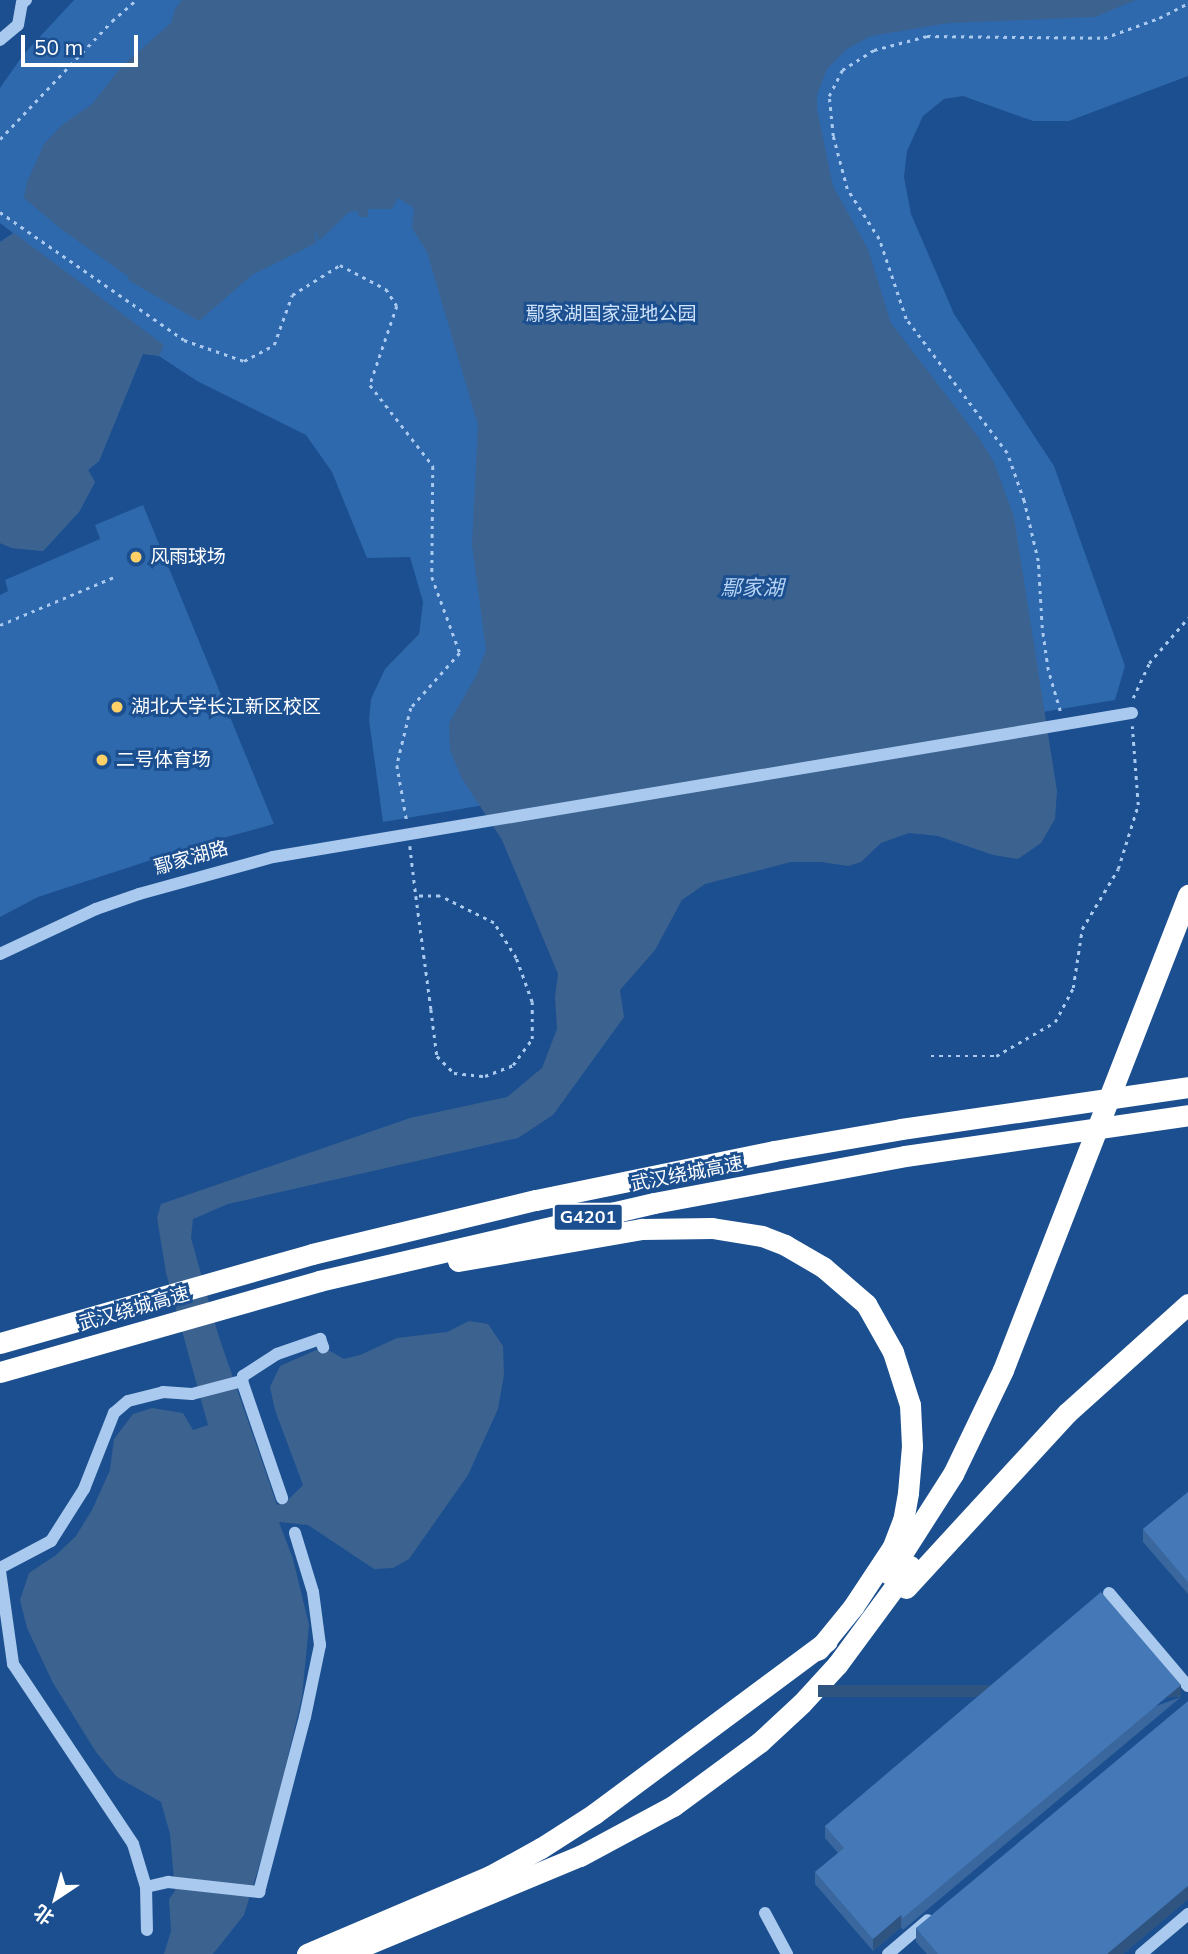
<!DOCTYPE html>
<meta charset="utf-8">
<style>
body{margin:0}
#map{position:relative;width:1188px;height:1954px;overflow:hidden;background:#1b4f8f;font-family:Mulish,"Noto Sans SC",sans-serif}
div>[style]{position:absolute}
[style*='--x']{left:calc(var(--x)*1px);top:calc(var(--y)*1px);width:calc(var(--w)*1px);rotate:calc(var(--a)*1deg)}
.green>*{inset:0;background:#2e69ad}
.water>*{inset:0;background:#3c6290}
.path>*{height:2.5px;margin-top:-1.25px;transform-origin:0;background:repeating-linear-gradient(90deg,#a9c9ee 0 3.5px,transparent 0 8.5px)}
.minor>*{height:12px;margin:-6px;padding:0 6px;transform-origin:6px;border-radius:6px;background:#a9c9ee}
.highway>*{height:21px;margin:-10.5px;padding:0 10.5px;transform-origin:10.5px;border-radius:10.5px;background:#fff}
.highway-bridge>*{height:21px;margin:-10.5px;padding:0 10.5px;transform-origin:10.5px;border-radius:10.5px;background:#fff}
.wall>*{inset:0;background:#3a679d}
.shaded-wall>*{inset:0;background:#305480;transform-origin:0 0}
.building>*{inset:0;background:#4478b7}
.dots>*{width:19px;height:19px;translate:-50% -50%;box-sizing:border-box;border:4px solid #1b4f8f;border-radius:50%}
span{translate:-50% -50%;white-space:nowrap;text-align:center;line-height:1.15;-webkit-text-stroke:6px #1b4f8f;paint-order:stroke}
.shield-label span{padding:2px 5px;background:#1b4f8f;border:2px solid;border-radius:5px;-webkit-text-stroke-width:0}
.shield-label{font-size:18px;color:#fff;font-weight:700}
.park-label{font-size:19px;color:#cfe3fa}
.poi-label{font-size:19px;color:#fff}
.left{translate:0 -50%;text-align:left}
.street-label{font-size:19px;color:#fff}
.water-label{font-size:21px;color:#b5d3f5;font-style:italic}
.north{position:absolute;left:21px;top:1863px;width:70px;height:70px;-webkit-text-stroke:5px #1b4f8f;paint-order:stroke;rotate:216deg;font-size:19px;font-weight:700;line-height:28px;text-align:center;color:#fff}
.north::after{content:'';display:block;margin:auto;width:24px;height:32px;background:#fff;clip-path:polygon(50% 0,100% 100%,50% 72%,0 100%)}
.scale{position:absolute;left:21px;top:35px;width:117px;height:32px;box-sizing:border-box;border:4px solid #fff;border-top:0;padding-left:9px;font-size:21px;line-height:24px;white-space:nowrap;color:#fff;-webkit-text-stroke:5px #1b4f8f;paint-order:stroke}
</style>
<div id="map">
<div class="green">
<div style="clip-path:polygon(74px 0,1188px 0,1188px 76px,1069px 121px,1033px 121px,963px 96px,944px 99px,923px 116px,907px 151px,904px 177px,911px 214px,954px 314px,1054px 466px,1125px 666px,1115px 700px,383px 822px,369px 720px,371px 699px,385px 669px,419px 634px,423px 602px,410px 557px,367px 558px,332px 472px,306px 435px,197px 381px,159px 356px,143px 353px,99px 461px,88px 470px,95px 482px,79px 512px,43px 551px,12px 548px,0 543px,0 242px,13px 233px,0 223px,0 88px,23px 55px)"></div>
<div style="clip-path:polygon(143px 505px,274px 824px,191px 847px,38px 897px,0 917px,0 595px,8px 591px,5px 580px,100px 539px,95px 525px)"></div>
</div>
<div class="water">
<div style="clip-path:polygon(182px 0,1136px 0,1095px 17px,949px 23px,871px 36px,847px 49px,827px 69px,817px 95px,817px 109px,833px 186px,868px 249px,891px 323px,979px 438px,994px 462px,1014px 517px,1057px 791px,1055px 819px,1041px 843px,1018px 859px,993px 855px,938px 836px,909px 833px,881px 843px,861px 862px,848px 866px,821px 862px,791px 862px,705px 884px,682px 900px,655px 950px,620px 990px,624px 1017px,553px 1115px,518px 1138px,228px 1204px,193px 1219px,191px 1238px,218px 1334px,277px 1505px,285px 1503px,303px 1485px,275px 1410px,270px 1387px,280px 1366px,323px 1347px,344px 1359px,360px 1355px,397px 1338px,447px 1332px,469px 1321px,488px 1324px,503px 1346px,504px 1375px,498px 1409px,468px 1475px,409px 1559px,393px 1568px,374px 1569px,308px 1525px,279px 1522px,293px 1559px,309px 1625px,302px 1697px,272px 1824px,244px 1915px,213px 1954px,164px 1954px,171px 1931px,169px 1899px,175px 1891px,170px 1834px,161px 1802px,117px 1777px,96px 1752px,53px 1683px,27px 1628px,20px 1600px,29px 1573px,56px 1555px,76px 1536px,92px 1510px,110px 1470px,114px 1439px,133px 1414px,152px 1408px,183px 1413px,193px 1430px,208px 1425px,166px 1273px,157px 1218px,161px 1204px,410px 1118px,507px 1097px,542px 1068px,557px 1029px,555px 997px,558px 974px,502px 840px,461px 777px,450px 750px,449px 723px,476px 676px,486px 650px,472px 545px,478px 425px,427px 252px,412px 228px,414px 208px,398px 198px,392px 209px,368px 209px,368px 217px,359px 217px,358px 211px,349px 212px,319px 241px,315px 230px,316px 243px,252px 275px,199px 321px,128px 280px,129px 277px,61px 229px,24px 198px,27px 182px,44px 144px,62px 125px,92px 104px,123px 65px,171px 23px,175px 9px)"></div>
<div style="clip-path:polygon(14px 233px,164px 345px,159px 356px,143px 354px,99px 461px,88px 470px,95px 482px,79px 512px,43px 551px,12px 548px,0 543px,0 242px)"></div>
</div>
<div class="path">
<div style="--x:0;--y:139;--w:163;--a:-46.5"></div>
<div style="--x:112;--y:21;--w:32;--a:-41"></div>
<div style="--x:0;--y:212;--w:224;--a:34.8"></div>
<div style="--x:184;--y:340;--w:64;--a:19.3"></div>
<div style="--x:244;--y:361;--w:34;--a:-28"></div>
<div style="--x:274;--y:345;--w:53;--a:-70.2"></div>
<div style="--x:292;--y:295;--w:57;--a:-32"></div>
<div style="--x:340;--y:265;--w:52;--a:27.6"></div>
<div style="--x:386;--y:289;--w:20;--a:57"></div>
<div style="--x:397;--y:306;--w:83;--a:108.9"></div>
<div style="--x:370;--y:385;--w:103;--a:52.1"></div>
<div style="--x:433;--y:466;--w:111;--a:90.5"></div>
<div style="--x:432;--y:577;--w:81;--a:69.8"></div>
<div style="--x:460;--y:653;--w:74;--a:131.7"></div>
<div style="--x:411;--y:708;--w:59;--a:103.8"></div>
<div style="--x:397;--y:765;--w:58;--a:80"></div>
<div style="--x:0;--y:625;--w:124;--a:-22.8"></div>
<div style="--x:1133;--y:698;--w:38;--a:-65"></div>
<div style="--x:1149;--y:663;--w:60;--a:-49.1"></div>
<div style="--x:1060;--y:711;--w:43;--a:-106.3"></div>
<div style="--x:1048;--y:670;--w:42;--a:-98.1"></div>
<div style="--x:1042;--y:628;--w:67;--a:-93.4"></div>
<div style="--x:1038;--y:561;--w:62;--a:-103.1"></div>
<div style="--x:1024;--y:501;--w:51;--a:-109.5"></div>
<div style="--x:1007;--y:453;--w:168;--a:-127"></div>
<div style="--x:906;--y:319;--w:84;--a:-108.6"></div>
<div style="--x:879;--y:239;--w:59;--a:-122.6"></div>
<div style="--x:847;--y:189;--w:55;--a:-104.8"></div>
<div style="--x:833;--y:136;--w:40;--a:-95.7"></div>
<div style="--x:829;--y:96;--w:29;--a:-63"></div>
<div style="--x:842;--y:70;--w:38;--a:-32"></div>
<div style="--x:874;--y:50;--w:55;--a:-14.8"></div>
<div style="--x:927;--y:36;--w:177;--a:0.6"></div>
<div style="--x:1104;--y:38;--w:59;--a:-20"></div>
<div style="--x:1159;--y:18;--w:33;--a:-27"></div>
<div style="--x:410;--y:846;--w:50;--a:83.2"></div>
<div style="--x:416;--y:896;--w:114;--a:82.4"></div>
<div style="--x:431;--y:1009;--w:47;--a:82.7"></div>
<div style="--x:437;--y:1056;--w:24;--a:45"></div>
<div style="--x:454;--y:1073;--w:31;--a:6"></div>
<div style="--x:485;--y:1076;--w:30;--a:-21"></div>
<div style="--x:513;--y:1065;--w:32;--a:-54"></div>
<div style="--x:532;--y:1039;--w:37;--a:-90"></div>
<div style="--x:532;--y:1002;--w:47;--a:-110"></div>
<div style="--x:516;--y:958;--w:41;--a:-122.2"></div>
<div style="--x:494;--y:923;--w:60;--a:-153.4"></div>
<div style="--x:440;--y:896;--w:24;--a:180"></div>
<div style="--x:931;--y:1056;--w:65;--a:0"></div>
<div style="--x:996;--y:1056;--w:68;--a:-30"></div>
<div style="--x:1055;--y:1022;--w:38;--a:-62"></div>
<div style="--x:1073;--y:988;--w:60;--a:-81.3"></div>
<div style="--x:1082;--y:929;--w:70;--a:-59"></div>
<div style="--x:1118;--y:869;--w:67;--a:-72.6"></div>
<div style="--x:1138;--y:805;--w:79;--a:-94.3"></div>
</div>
<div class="minor">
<div style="--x:0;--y:40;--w:23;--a:-40"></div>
<div style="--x:18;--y:25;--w:22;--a:-80"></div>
<div style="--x:22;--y:3;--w:5;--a:-37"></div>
<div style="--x:0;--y:954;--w:106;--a:-25.1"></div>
<div style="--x:96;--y:909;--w:46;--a:-19.2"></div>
<div style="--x:139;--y:894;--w:139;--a:-15.4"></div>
<div style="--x:273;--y:857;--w:871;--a:-9.52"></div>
<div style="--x:242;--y:1381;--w:124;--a:71.1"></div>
<div style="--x:0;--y:1568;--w:58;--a:-27.9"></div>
<div style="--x:51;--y:1541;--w:62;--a:-57.6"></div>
<div style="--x:84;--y:1489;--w:82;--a:-68.5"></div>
<div style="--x:114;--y:1413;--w:18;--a:-41"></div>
<div style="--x:128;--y:1401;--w:36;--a:-14"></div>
<div style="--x:163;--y:1392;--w:29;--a:4"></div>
<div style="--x:192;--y:1394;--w:52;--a:-14.6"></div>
<div style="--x:242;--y:1381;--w:5;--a:-79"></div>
<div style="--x:243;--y:1376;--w:40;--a:-32.9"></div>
<div style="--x:277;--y:1354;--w:46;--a:-19.2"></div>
<div style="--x:320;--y:1339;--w:9;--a:69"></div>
<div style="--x:0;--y:1571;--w:94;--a:82"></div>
<div style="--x:13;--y:1664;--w:216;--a:56.3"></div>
<div style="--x:133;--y:1844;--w:45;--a:73.2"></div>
<div style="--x:146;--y:1887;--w:43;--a:88.7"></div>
<div style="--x:1109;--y:1593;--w:122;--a:49.7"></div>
<div style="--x:146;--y:1887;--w:23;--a:-13"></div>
<div style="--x:168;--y:1882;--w:92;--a:6.3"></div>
<div style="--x:259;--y:1892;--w:181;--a:-75.3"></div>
<div style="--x:305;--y:1717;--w:74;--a:-78.2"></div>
<div style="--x:320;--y:1645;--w:53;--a:-97.5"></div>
<div style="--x:313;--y:1592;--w:62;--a:-107"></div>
<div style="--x:765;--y:1913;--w:47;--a:61.8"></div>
<div style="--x:888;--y:1954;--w:52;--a:-40.4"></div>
<div style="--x:1141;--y:1954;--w:62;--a:-40.4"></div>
</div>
<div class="highway">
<div style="--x:458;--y:1261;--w:187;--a:-9.9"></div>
<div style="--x:642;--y:1229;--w:70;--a:-0.8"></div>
<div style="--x:712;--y:1228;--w:51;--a:9.1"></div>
<div style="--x:762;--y:1236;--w:25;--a:21"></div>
<div style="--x:785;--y:1245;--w:44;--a:30.1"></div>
<div style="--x:823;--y:1267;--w:57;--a:40.7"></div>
<div style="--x:866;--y:1304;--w:55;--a:60.6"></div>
<div style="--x:893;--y:1352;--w:56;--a:72.2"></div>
<div style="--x:910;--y:1405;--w:41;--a:87.2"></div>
<div style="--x:912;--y:1446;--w:47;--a:94.9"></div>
<div style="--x:908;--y:1493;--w:27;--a:100"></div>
<div style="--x:903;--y:1520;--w:30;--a:111"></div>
<div style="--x:892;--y:1548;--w:71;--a:123.5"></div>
<div style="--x:853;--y:1607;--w:55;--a:129.1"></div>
<div style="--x:0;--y:1343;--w:324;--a:-15.9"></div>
<div style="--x:312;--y:1254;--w:230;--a:-13.6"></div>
<div style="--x:536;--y:1200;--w:243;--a:-11.6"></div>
<div style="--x:774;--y:1151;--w:129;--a:-9.8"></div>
<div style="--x:901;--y:1129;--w:290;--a:-8.3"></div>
<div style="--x:0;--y:1372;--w:332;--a:-15.9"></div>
<div style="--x:319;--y:1281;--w:344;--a:-13.1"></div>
<div style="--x:654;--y:1203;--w:255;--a:-10.6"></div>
<div style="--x:905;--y:1156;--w:286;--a:-8.2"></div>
<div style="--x:889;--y:1574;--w:119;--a:-57.4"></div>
<div style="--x:953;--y:1474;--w:115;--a:-64.3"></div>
<div style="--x:906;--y:1588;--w:238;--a:-47.4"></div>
<div style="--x:1067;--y:1413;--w:163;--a:-42"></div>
<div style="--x:307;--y:1954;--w:199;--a:-23.1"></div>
<div style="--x:490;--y:1876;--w:58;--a:-28.8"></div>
<div style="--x:541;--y:1848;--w:63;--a:-32.7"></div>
<div style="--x:594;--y:1814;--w:290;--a:-36.6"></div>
<div style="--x:344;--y:1954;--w:256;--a:-22.6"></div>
<div style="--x:580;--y:1856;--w:106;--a:-28.3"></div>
<div style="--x:673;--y:1806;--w:108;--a:-36.3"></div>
<div style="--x:760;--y:1742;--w:57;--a:-42.9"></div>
<div style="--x:802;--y:1703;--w:52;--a:-47.4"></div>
<div style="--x:837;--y:1665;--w:123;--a:-53.6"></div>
</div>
<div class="highway-bridge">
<div style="--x:1003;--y:1370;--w:510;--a:-68.72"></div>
</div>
<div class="wall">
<div style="clip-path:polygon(1188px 1492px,1188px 1594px,1143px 1542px,1143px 1529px)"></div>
<div style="clip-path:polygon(1181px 1697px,903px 1930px,901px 1927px,873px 1951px,815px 1884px,815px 1872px,838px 1853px,825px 1838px,825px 1826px)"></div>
<div style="clip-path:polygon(1188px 1899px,1123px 1954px,927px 1954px,916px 1942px,916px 1928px)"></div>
</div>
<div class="shaded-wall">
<div style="left:1181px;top:1685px;width:12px;height:363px;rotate:90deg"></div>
<div style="clip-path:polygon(1188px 1886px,1188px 1899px,1123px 1954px,1107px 1954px)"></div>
<div style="clip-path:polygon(901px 1915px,901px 1927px,873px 1951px,873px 1939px)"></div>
</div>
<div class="building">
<div style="clip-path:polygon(1188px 1492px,1188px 1582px,1143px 1529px)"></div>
<div style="clip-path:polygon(1101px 1592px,1181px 1685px,903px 1918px,901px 1915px,873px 1939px,815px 1872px,844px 1848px,825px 1826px)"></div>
<div style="clip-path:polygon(1188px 1701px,1188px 1886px,1107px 1954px,938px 1954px,916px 1928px)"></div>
</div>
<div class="dots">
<div style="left:136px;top:557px;background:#ffd166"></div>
<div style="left:117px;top:707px;background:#ffd166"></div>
<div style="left:102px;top:760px;background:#ffd166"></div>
</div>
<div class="shield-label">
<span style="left:588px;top:1217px">G4201</span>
</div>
<div class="park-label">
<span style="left:611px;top:314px">鄢家湖国家湿地公园</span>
</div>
<div class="poi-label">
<span class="left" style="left:150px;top:557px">风雨球场</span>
<span class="left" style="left:131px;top:707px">湖北大学长江新区校区</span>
<span class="left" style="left:116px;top:760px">二号体育场</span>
</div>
<div class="street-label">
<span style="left:191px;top:858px;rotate:-16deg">鄢家湖路</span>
<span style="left:687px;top:1174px;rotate:-11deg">武汉绕城高速</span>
<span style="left:134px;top:1309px;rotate:-16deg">武汉绕城高速</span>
</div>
<div class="water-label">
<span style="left:752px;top:587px">鄢家湖</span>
</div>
<div class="north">北</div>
<div class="scale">50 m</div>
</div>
